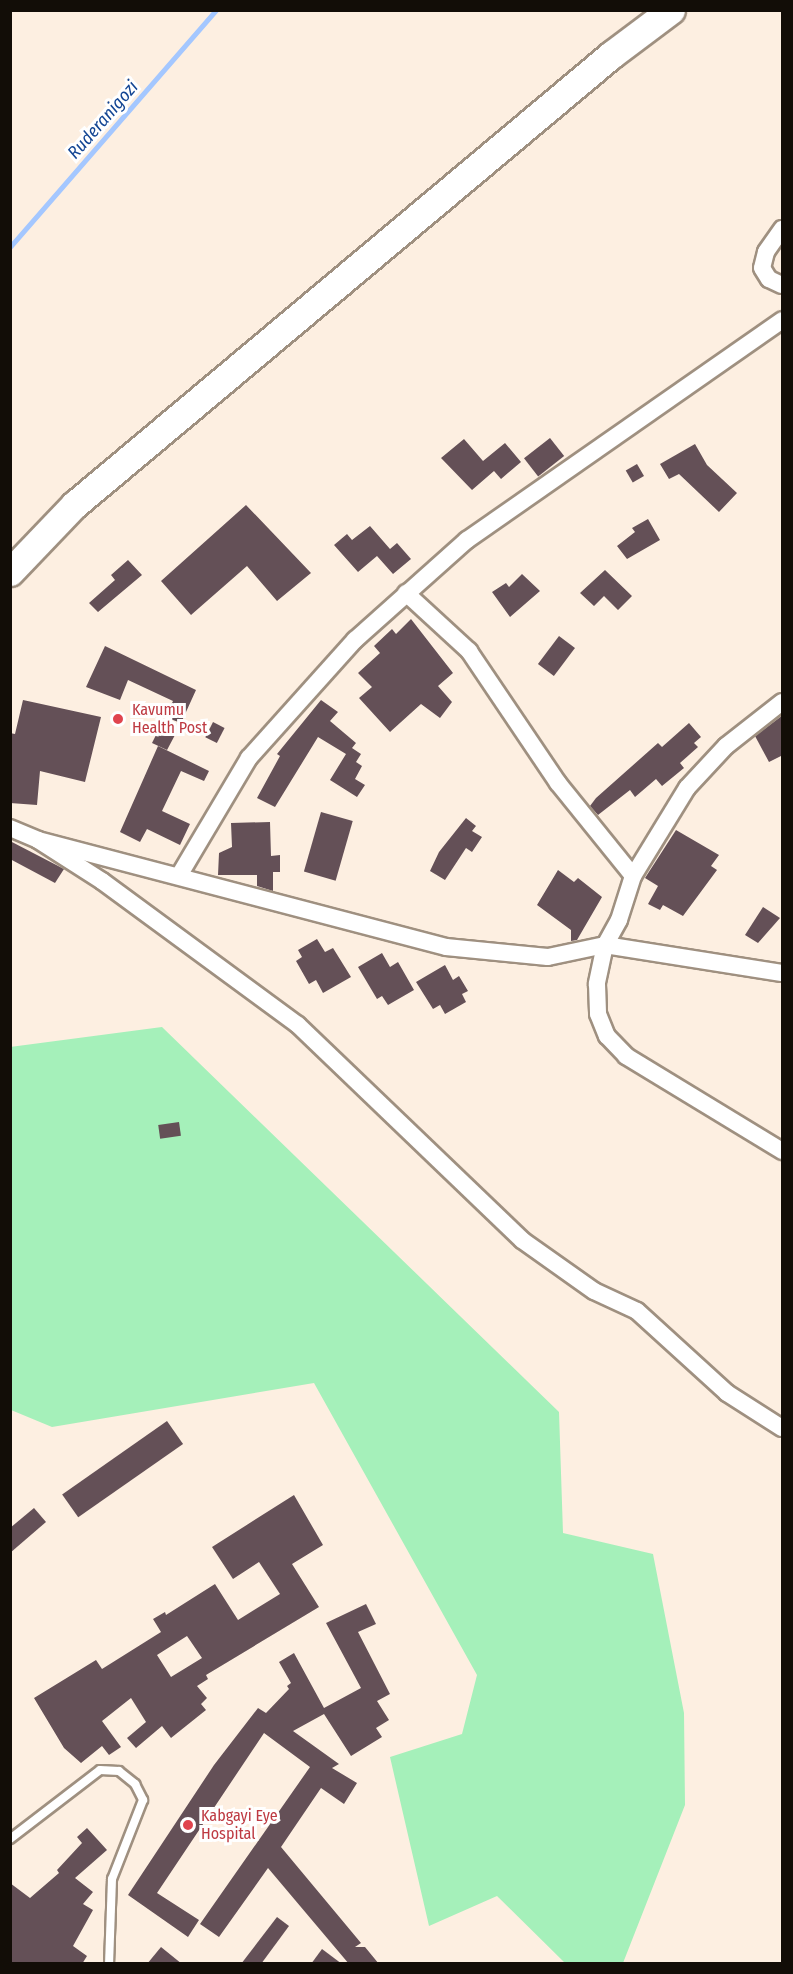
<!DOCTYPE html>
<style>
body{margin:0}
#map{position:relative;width:793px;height:1974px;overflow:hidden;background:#fdefe1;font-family:"Fira Sans Condensed",sans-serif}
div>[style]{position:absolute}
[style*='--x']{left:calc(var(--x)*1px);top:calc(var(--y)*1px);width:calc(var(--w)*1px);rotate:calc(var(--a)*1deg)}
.green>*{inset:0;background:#a5f0ba}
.stream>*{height:4.5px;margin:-2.25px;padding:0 2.25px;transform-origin:2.25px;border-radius:2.25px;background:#a4c7ff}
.building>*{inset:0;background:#645057;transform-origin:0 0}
.roads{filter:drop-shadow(2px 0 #9f9080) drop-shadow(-2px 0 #9f9080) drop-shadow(0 2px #9f9080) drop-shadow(0 -2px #9f9080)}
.service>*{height:8px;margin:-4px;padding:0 4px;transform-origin:4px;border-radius:4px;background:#fff}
.minor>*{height:16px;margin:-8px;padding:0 8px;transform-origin:8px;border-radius:8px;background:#fff}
.trunk>*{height:27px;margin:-13.5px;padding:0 13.5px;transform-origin:13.5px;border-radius:13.5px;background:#fff}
.dots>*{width:16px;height:16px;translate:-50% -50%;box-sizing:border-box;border:3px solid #fff;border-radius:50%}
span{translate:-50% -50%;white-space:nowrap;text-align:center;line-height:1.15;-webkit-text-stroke:6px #fff;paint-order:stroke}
.health-label{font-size:16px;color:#be3a42}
.left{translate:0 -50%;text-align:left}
.water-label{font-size:18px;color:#134593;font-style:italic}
.frame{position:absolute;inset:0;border:12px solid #120d07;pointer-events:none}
</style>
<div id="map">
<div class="green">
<div style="clip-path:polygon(162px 1027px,559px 1412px,563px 1533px,653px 1554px,684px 1713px,685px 1805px,623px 1963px,565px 1963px,497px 1896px,429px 1926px,390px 1757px,462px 1734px,477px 1675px,314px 1383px,52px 1427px,11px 1410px,10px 1047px)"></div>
</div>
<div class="stream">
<div style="--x:10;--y:247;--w:314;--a:-49"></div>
</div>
<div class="building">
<div style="left:550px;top:438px;width:23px;height:33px;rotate:52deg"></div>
<div style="clip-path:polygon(464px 439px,483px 461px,505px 443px,521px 462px,501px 479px,494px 471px,472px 490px,441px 458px)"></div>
<div style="clip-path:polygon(695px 444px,707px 465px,737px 493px,719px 512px,679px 474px,669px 479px,660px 464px)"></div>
<div style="left:637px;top:464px;width:14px;height:13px;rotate:60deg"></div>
<div style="clip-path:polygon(246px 505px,311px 573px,277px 601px,247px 566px,191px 615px,161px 581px)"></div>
<div style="clip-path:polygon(648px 519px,660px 540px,627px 559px,617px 546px,635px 532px,632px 528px)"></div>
<div style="clip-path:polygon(370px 526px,390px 549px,397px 543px,411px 559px,393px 574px,377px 556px,358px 572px,334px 545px,347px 534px,352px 540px)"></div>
<div style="clip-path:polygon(128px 560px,142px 575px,98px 612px,89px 603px,115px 580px,111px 575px)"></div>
<div style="clip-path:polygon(605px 570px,632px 596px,618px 610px,604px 596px,594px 606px,580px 593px)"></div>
<div style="clip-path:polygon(522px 574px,540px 591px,510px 617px,492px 592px,506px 583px,509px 587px)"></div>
<div style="clip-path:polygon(411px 619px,453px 673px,438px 686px,452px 702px,440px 718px,421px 704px,390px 732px,359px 698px,372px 687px,358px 673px,380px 653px,374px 646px,392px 629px,396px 634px)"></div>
<div style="left:559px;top:636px;width:20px;height:35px;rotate:37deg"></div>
<div style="clip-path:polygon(105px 646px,196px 690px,181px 723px,165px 717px,173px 701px,128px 680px,120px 700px,86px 687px)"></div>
<div style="clip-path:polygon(23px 700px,101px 717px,85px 782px,40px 771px,37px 805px,10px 803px,10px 733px,15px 734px)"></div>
<div style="clip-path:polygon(321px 700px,338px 712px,330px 721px,356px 743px,352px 748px,361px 754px,356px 762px,362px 766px,355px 779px,365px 785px,357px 797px,330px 780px,346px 754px,318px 737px,275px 807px,257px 798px,280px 756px,277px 754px)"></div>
<div style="clip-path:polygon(783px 715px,783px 755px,769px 762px,755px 736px)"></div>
<div style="left:213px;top:722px;width:13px;height:17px;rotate:27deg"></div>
<div style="clip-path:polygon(689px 723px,701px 737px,694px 743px,698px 747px,680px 763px,684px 768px,662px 786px,656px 779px,635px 797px,630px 790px,598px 815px,590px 806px,596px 798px,658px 743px,662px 747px)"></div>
<div style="clip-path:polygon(158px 731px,175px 735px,167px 750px,152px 743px)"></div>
<div style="clip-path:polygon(158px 746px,209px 771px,204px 781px,181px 771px,162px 811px,190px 824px,180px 845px,147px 829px,140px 842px,120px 832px)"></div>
<div style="left:321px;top:812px;width:33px;height:62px;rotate:16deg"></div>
<div style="clip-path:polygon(466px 818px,476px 826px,472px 831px,482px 837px,472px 852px,466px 848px,445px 880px,430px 871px,439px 852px)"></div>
<div style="clip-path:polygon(270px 822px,271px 856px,280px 855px,280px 872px,273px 872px,273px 891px,257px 886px,257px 875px,218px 875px,219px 853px,232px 847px,231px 823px)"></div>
<div style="clip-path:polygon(676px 830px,719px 855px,711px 866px,717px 870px,683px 916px,663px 905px,660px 910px,648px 904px,658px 886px,645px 878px)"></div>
<div style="clip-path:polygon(10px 841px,64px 869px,55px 883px,10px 859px)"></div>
<div style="clip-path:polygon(558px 870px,574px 882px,578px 878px,602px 897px,577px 940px,571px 941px,571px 930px,537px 905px)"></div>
<div style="clip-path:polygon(763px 907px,780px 918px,758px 943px,745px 935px)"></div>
<div style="clip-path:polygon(317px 939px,325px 952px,333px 948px,351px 977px,323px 993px,316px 980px,309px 984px,296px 961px,302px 957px,298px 950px)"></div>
<div style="clip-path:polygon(382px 953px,390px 967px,398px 962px,414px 990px,388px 1005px,382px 996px,377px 999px,358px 967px)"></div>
<div style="clip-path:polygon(445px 965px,453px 980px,459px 976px,468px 991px,462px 994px,466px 1002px,445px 1014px,440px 1005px,433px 1009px,416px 982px)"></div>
<div style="left:179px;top:1122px;width:14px;height:21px;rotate:82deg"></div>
<div style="left:167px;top:1421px;width:28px;height:128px;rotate:55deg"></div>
<div style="clip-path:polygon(evenodd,294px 1495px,323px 1545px,292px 1564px,319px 1607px,206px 1675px,208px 1679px,197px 1686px,207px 1698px,201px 1704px,206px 1710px,171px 1738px,162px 1726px,136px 1748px,127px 1738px,146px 1722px,131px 1698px,102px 1721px,121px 1747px,109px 1755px,102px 1746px,81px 1763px,64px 1748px,34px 1698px,96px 1660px,102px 1669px,161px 1632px,153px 1619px,165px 1612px,166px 1615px,215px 1584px,238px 1620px,280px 1594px,259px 1562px,233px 1579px,212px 1547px,294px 1495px,187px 1636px,202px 1658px,171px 1677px,157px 1655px,187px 1636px)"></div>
<div style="clip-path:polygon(34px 1508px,46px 1522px,10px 1553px,10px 1528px)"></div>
<div style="clip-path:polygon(366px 1604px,376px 1624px,358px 1632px,390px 1694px,377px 1701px,389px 1720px,376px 1728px,382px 1737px,351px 1756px,324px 1714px,293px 1731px,339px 1764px,332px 1768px,357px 1783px,344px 1804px,321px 1788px,281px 1847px,361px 1943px,355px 1947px,365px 1947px,379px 1964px,349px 1964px,268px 1868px,219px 1937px,200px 1924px,310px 1767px,264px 1733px,157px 1893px,199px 1920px,188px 1937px,128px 1895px,214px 1765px,258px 1708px,266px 1713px,289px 1689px,287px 1686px,291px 1683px,279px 1662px,294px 1653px,324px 1708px,361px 1688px,326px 1623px)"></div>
<div style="clip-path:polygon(87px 1828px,107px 1850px,75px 1878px,93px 1892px,83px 1904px,93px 1910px,73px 1946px,87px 1956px,82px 1964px,10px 1964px,10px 1883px,30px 1898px,59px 1873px,57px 1870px,82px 1843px,77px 1837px)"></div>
<div style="clip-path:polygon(277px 1917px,289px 1926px,261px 1964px,241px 1964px)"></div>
<div style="clip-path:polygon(161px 1947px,182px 1964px,147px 1964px)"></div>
<div style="clip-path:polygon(322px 1949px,342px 1964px,311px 1964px)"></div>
</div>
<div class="roads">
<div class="service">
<div style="--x:10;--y:1839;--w:113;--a:-37.5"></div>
<div style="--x:100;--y:1770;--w:19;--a:3"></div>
<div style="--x:119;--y:1771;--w:21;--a:39"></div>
<div style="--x:135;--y:1784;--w:18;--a:63"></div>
<div style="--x:143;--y:1800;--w:85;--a:111.4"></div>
<div style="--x:112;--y:1879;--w:85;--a:92"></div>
</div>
<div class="minor">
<div style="--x:782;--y:229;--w:28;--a:125"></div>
<div style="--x:766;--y:252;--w:16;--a:104"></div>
<div style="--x:762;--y:268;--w:13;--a:58"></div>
<div style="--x:769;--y:279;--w:14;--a:25"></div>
<div style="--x:406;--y:593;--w:86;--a:42.6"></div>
<div style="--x:469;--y:651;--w:159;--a:56"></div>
<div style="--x:558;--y:783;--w:119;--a:51.1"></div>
<div style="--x:782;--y:702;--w:71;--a:141.8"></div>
<div style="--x:726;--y:746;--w:57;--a:132.9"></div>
<div style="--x:687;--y:788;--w:103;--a:121.5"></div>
<div style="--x:633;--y:876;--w:46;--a:107.7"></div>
<div style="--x:619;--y:920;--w:29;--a:119"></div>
<div style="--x:605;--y:945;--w:40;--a:102"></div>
<div style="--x:597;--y:984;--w:30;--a:88"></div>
<div style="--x:598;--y:1014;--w:24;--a:68"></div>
<div style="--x:607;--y:1036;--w:28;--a:46"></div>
<div style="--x:626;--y:1056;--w:183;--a:31.3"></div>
<div style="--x:10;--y:828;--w:30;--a:23"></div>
<div style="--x:38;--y:840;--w:422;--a:14.7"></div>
<div style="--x:446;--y:947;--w:102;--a:5.6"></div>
<div style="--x:548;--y:957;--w:58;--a:-11.9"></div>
<div style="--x:605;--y:945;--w:179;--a:9"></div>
<div style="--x:38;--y:840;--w:76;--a:32.6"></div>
<div style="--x:102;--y:881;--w:243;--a:36.3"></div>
<div style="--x:298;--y:1025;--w:310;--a:43.8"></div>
<div style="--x:522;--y:1240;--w:88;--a:35.3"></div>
<div style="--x:594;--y:1291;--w:47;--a:24.9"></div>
<div style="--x:637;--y:1311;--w:122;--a:42.3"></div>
<div style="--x:727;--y:1393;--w:65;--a:32.5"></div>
<div style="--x:180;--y:874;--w:135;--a:-59.3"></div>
<div style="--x:249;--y:758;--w:159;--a:-48.1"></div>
<div style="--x:355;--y:640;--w:150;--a:-41.8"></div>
<div style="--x:467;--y:540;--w:384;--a:-34.9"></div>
</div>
<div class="trunk">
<div style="--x:10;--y:572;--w:93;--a:-46.3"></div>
<div style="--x:74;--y:505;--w:701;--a:-39.96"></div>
<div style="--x:611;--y:55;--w:75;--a:-36.9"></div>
</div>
</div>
<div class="dots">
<div style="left:118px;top:719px;background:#e0444e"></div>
<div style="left:188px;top:1825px;background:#e0444e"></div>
</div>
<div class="health-label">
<span class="left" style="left:132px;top:719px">Kavumu<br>Health Post</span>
<span class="left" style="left:201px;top:1825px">Kabgayi Eye<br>Hospital</span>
</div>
<div class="water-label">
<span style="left:103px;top:120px;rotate:-49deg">Ruderanigozi</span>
</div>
<div class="frame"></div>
</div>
